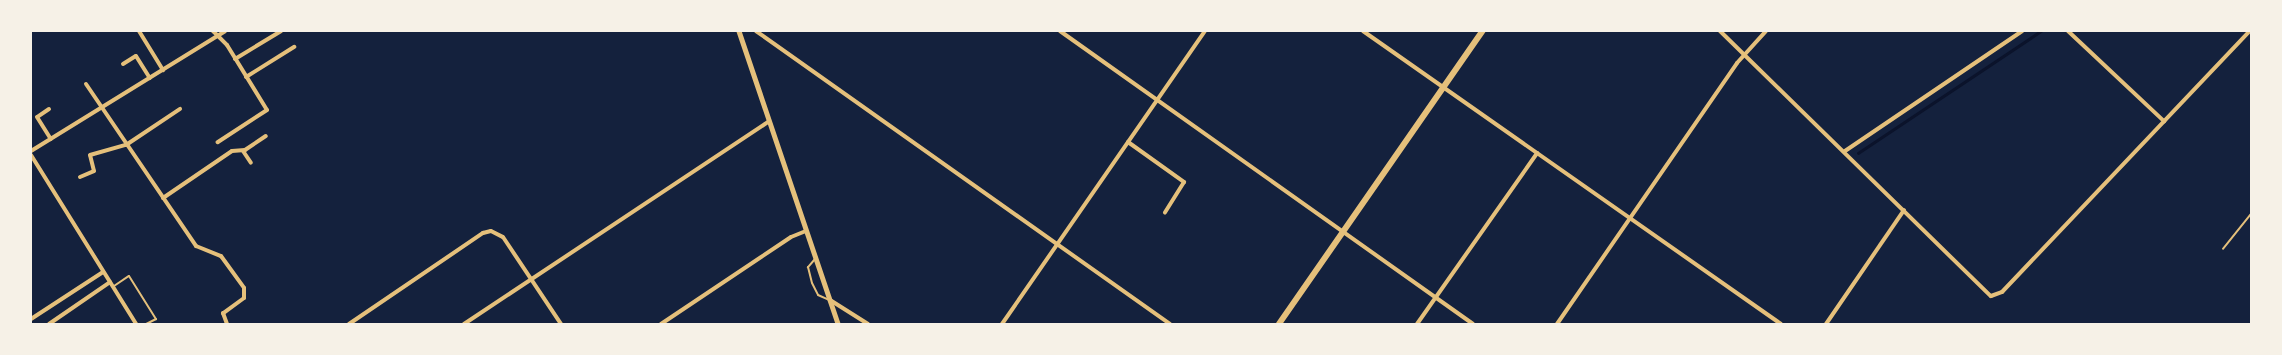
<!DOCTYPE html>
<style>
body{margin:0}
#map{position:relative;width:2282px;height:355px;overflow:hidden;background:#14213d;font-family:Arial,sans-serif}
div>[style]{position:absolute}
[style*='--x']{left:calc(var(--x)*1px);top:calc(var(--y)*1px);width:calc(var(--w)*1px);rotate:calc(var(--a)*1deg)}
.stream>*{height:2.5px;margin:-1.25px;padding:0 1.25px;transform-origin:1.25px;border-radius:1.25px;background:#0b132b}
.path>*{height:1.5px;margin:-0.75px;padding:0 0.75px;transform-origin:0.75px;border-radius:0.75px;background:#e5c07b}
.service>*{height:2px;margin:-1px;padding:0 1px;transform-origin:1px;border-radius:1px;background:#e5c07b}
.minor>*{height:4px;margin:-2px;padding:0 2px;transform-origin:2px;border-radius:2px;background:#e5c07b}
.tertiary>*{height:4.5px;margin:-2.25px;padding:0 2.25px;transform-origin:2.25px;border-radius:2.25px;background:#e5c07b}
.secondary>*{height:5.5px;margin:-2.75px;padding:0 2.75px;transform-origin:2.75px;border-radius:2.75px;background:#e5c07b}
span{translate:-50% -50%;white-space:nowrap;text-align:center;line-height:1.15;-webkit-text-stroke:3px #f6f1e7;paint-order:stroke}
.frame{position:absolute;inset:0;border:32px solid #f6f1e7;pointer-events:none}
</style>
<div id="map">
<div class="stream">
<div style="--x:1858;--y:153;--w:220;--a:-33.7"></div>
</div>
<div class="path">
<div style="--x:2223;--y:249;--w:45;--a:-51.3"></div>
</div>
<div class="service">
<div style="--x:815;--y:259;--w:11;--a:131"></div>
<div style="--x:808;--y:267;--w:16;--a:76"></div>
<div style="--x:812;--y:283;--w:13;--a:63"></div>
<div style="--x:818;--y:295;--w:12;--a:24"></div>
<div style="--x:114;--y:286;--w:18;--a:-34"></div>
<div style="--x:129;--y:276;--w:51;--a:57.9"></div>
<div style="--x:156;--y:319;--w:11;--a:153"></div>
</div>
<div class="minor">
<div style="--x:139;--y:31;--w:46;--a:58.4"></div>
<div style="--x:213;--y:31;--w:20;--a:45"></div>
<div style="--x:227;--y:45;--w:76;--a:58.4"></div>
<div style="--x:267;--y:110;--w:59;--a:146.9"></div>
<div style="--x:756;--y:31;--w:507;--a:35.29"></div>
<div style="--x:1060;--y:31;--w:506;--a:35.35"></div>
<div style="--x:1363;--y:31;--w:510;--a:35.03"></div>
<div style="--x:1720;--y:31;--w:379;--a:44.4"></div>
<div style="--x:1991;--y:296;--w:12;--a:-20"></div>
<div style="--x:2002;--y:292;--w:360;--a:-46.5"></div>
<div style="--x:2068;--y:31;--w:132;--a:43.2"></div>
<div style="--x:235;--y:59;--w:54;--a:-31.3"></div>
<div style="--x:123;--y:64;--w:15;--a:-32"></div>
<div style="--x:136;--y:56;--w:26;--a:58"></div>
<div style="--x:246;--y:77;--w:57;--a:-32"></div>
<div style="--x:86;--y:84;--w:196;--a:55.8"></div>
<div style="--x:196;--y:246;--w:27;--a:22"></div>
<div style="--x:221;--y:256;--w:39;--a:54"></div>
<div style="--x:244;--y:288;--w:10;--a:90"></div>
<div style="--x:244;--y:298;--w:26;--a:144"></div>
<div style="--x:223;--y:313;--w:12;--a:70"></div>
<div style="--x:49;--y:109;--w:14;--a:146"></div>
<div style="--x:37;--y:117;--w:26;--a:58"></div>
<div style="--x:1128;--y:142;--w:69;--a:35.5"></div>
<div style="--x:1184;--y:182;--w:36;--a:122"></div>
<div style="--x:31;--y:151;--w:228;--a:-31.7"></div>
<div style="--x:243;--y:151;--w:14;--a:56"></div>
<div style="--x:1845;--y:151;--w:214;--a:-34.1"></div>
<div style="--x:31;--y:155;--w:199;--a:58.1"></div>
<div style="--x:80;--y:177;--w:15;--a:-23"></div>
<div style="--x:94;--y:171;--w:16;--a:-104"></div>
<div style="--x:90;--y:155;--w:37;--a:-16"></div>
<div style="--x:126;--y:145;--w:65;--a:-33.7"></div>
<div style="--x:163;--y:198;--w:83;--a:-34.3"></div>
<div style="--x:232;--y:151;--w:13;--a:-4"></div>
<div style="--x:245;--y:150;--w:25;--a:-34"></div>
<div style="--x:830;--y:300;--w:45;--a:32.3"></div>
<div style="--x:31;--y:319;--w:86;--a:-33.1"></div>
<div style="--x:49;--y:324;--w:74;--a:-34.5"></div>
<div style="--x:349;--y:324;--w:162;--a:-34.2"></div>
<div style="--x:483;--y:233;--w:8;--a:-14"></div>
<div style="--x:491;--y:231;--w:13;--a:27"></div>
<div style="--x:503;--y:237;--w:105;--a:56.3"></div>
<div style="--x:464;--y:324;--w:366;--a:-33.6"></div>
<div style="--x:661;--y:324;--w:156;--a:-33.8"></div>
<div style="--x:791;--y:237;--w:16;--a:-22"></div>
<div style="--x:1002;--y:324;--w:356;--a:-55.3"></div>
<div style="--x:1417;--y:324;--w:209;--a:-54.9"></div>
<div style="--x:1557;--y:324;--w:317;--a:-55.4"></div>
<div style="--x:1737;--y:63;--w:43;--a:-47.8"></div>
<div style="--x:1826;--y:324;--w:138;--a:-55.6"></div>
</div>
<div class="tertiary">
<div style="--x:739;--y:31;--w:309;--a:71.3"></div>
</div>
<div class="secondary">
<div style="--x:1279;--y:324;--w:357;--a:-55.2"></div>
</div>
<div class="frame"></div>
</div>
